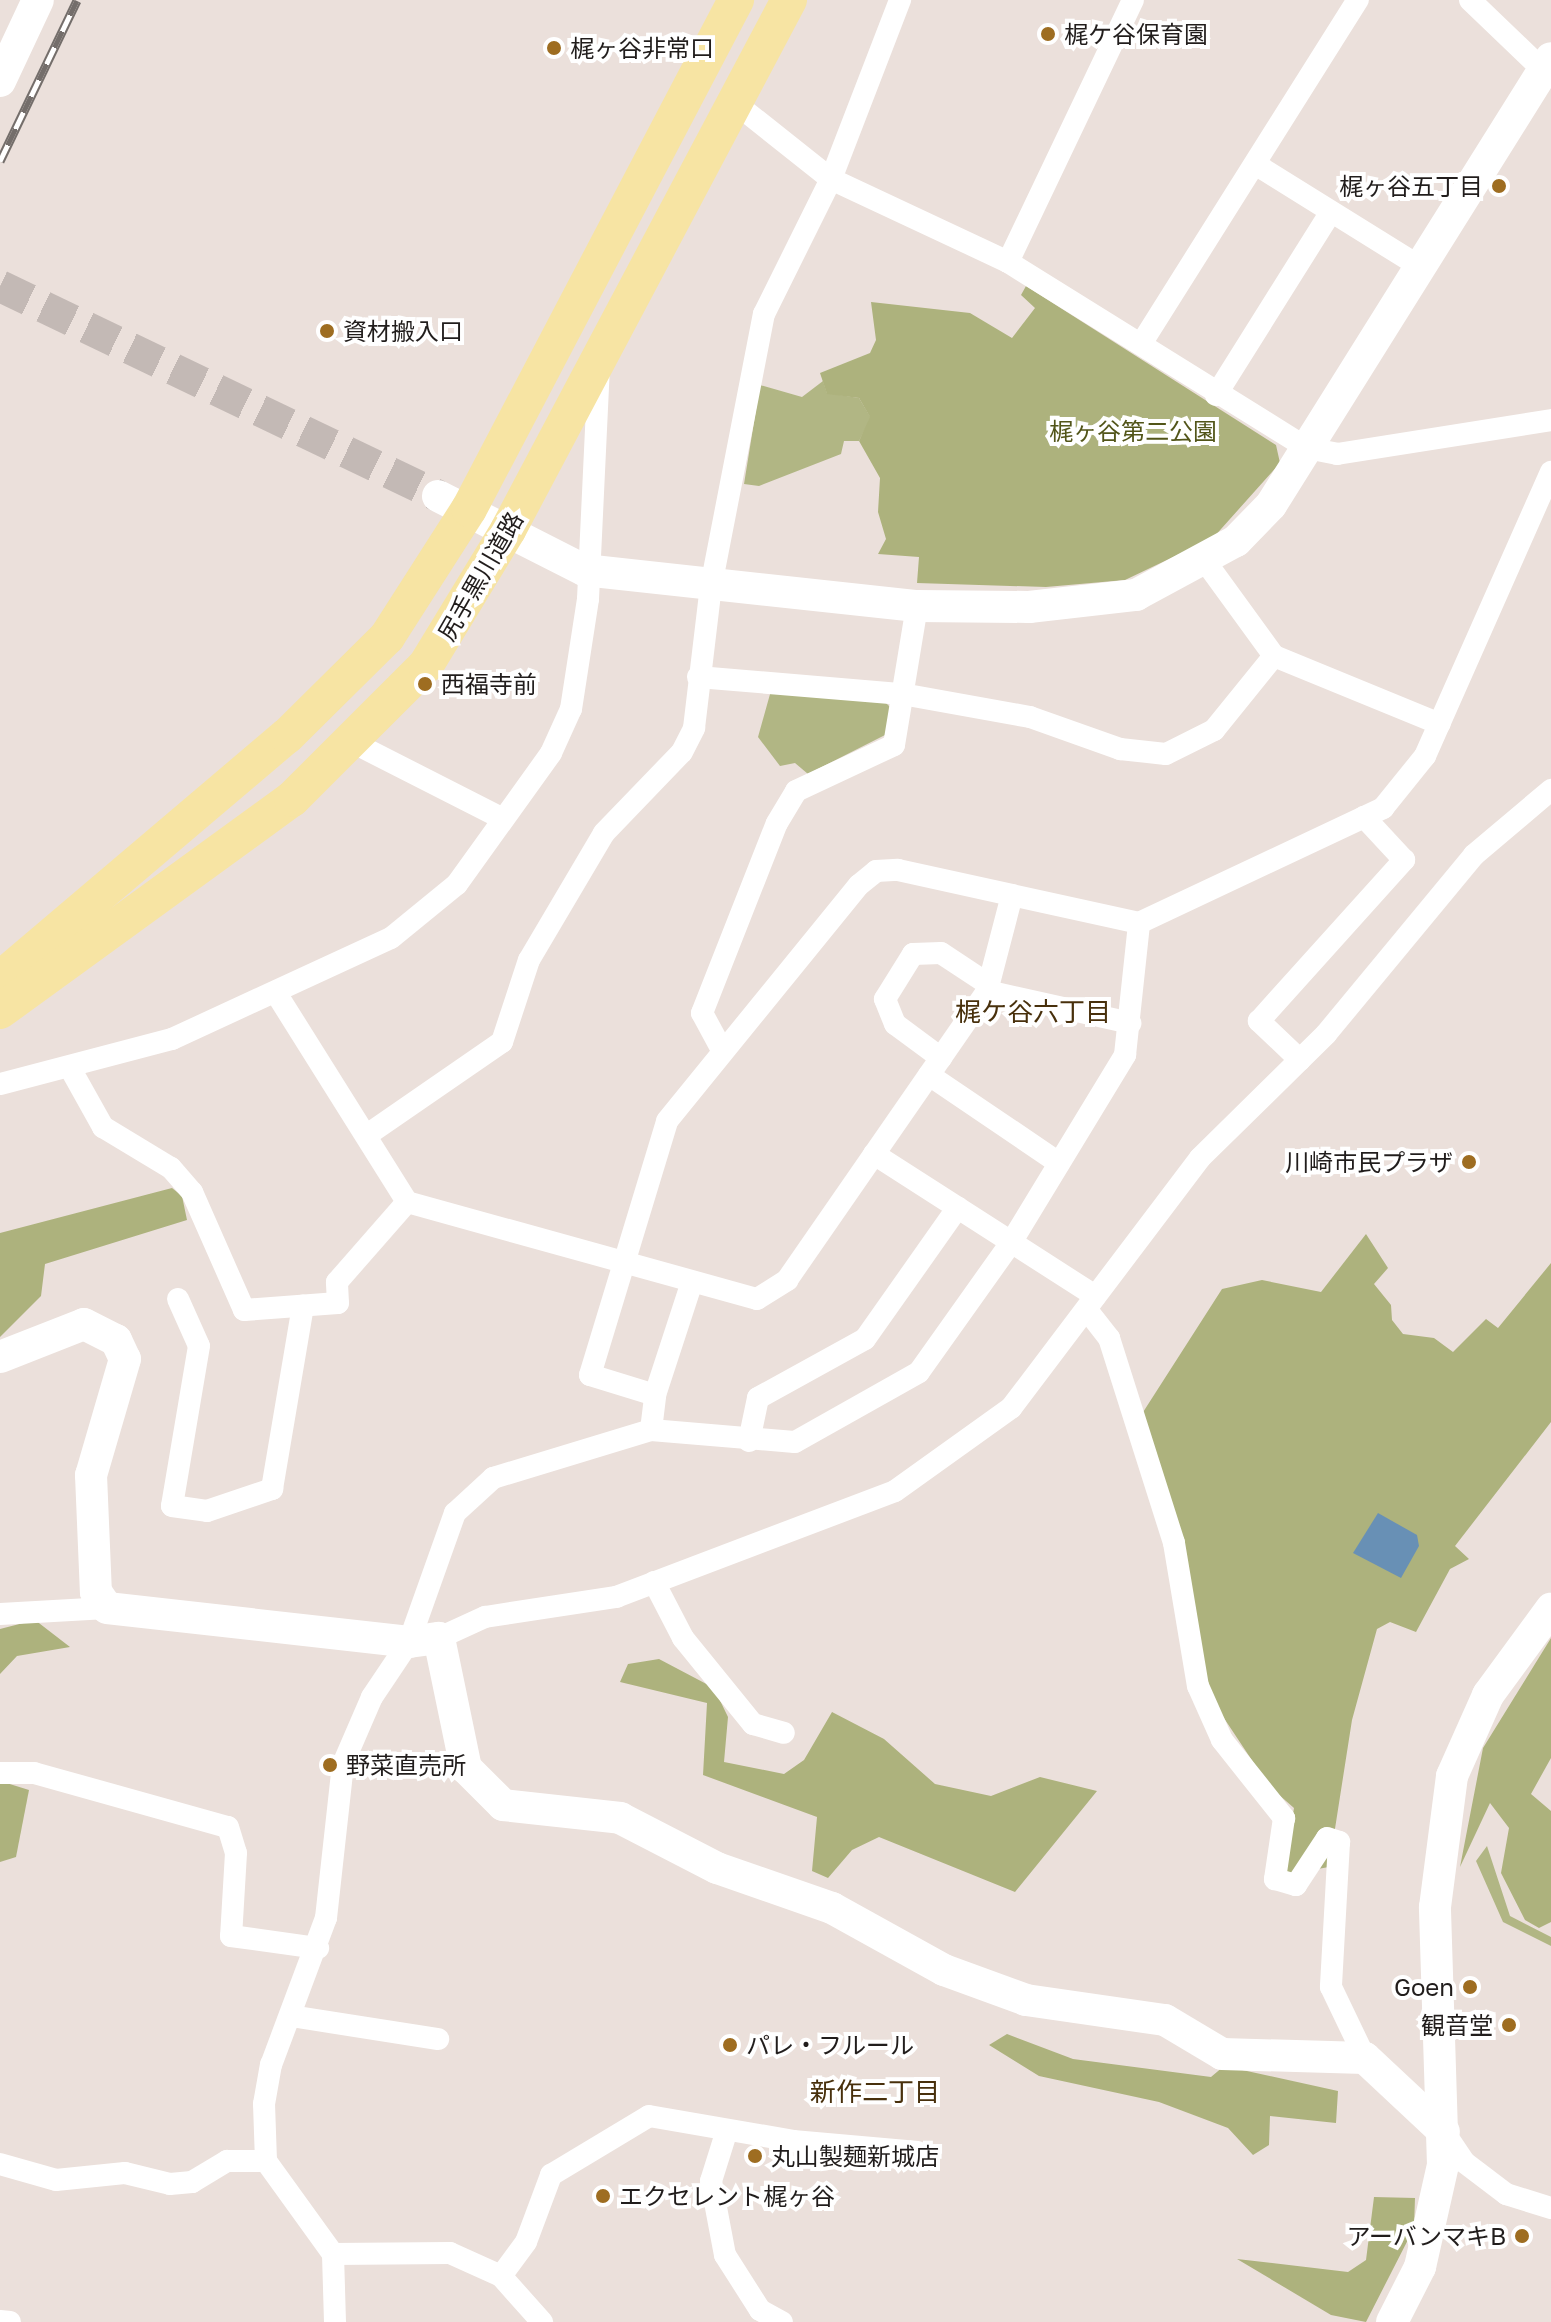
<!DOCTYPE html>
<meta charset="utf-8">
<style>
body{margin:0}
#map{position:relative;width:1551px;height:2322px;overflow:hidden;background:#ebe0db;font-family:"Golos Text","Noto Sans JP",sans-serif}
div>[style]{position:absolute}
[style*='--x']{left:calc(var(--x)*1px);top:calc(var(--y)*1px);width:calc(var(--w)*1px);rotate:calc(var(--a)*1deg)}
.green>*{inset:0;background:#b1b684}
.forest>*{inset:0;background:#adb27d}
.water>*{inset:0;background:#6890b5}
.secondary-tunnel>*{height:32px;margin-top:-16px;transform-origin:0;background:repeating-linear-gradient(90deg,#c3b9b5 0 32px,transparent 0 48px)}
.street>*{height:22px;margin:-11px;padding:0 11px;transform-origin:11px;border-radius:11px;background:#fff}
.secondary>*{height:32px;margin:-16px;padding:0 16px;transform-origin:16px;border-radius:16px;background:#fff}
.primary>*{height:36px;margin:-18px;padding:0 18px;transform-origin:18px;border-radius:18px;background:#f7e4a3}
.rail>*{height:9px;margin-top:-4.5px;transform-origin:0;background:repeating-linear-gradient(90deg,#fff 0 18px,#746e6b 0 36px);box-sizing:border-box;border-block:2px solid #746e6b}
.dots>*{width:22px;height:22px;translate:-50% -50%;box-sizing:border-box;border:4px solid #fff;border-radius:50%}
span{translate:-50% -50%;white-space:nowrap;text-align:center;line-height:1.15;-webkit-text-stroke:8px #fff;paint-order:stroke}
.poi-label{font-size:24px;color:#211d1c}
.left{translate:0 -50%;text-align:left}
.right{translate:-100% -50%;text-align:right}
.park-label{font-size:24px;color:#525519}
.street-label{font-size:24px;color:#211d1c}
.neighbourhood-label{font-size:26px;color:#48300c}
</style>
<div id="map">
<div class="green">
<div style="clip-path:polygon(823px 381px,827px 393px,859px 398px,871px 418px,859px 441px,844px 441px,841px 454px,759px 486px,744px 484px,760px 385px,802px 397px)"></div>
<div style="clip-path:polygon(772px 687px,883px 700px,891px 708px,887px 734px,808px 774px,795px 763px,780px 766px,758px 737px)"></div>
<div style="clip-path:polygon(1487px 1846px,1510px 1916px,1551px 1937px,1551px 1946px,1503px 1922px,1476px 1861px)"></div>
</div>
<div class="forest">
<div style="clip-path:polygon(1026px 286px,1276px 445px,1280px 463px,1213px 538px,1125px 580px,1046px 587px,917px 583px,919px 557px,878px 554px,886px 539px,878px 512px,880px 478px,859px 441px,870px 417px,859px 398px,827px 394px,820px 373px,870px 353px,876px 340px,871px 302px,970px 313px,1012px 338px,1035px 308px,1021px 295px)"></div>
<div style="clip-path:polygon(172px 1188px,182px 1196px,187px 1220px,45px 1264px,41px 1296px,0 1337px,0 1233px)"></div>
<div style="clip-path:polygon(1366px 1234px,1388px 1268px,1374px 1284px,1391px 1305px,1392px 1320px,1403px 1334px,1434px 1338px,1453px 1352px,1486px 1319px,1498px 1328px,1551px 1263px,1551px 1422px,1455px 1546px,1469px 1559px,1450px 1569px,1416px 1632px,1390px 1622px,1377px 1629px,1352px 1720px,1329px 1867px,1283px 1875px,1294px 1808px,1269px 1786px,1202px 1685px,1138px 1420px,1222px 1289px,1262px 1280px,1321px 1292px)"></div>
<div style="clip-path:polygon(35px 1620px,70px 1647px,17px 1656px,0 1674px,0 1629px)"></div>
<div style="clip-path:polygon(1551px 1638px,1551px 1758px,1531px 1794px,1551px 1811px,1551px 1922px,1539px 1928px,1525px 1920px,1501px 1873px,1509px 1828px,1490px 1803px,1460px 1867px,1483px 1748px)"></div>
<div style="clip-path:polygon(659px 1659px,714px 1688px,728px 1717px,724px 1762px,784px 1774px,804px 1760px,832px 1712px,884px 1739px,935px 1784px,991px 1796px,1040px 1777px,1097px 1791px,1015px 1892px,879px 1837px,852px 1850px,828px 1878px,812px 1871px,817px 1817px,703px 1775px,707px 1703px,620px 1682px,628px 1664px)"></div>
<div style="clip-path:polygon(0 1781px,29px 1790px,16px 1857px,0 1862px)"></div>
<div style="clip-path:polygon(1007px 2034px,1073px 2059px,1211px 2077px,1224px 2066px,1338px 2091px,1336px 2123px,1270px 2116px,1269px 2145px,1253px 2155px,1228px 2128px,1159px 2102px,1039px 2076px,989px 2045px)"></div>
<div style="clip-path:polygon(1374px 2197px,1415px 2198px,1414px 2228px,1366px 2322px,1331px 2315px,1237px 2259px,1348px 2272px,1366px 2260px)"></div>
</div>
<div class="water">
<div style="clip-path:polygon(1378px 1513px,1417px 1535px,1419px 1546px,1401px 1578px,1353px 1553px)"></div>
</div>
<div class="secondary-tunnel">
<div style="--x:0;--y:286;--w:486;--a:25.6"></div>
</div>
<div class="street">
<div style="--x:1470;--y:0;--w:101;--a:43.8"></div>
<div style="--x:735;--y:103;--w:122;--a:38.4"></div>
<div style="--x:831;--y:179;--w:195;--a:25.1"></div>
<div style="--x:1008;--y:262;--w:352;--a:31.9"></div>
<div style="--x:1307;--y:448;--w:31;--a:11"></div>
<div style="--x:1337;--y:454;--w:217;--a:-9"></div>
<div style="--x:1255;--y:164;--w:193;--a:31.9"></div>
<div style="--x:1008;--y:262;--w:290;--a:-64.5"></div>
<div style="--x:1141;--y:344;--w:407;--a:-57.8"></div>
<div style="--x:1216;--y:395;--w:215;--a:-57.9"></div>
<div style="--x:1205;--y:561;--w:117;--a:54"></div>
<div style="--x:1274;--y:656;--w:179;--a:22.3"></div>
<div style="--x:698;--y:677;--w:205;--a:4.8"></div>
<div style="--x:902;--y:694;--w:130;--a:10.2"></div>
<div style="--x:1030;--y:717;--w:96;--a:19.6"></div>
<div style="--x:1120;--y:749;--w:46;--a:6.2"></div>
<div style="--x:1166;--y:754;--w:54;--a:-26.6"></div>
<div style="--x:1214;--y:730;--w:95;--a:-51"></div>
<div style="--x:354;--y:743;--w:167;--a:27"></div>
<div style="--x:987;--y:991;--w:147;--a:12.6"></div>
<div style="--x:276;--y:993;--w:247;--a:57.9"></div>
<div style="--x:407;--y:1202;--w:363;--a:15.5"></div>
<div style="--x:757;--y:1299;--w:36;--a:-32"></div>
<div style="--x:787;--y:1280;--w:351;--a:-55.3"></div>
<div style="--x:987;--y:991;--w:99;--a:-75.4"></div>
<div style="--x:722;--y:1050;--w:42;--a:-118.4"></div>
<div style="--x:702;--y:1013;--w:204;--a:-68.5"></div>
<div style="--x:777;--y:823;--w:37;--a:-59"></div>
<div style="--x:796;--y:791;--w:108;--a:-25.1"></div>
<div style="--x:894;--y:745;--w:141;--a:-80.6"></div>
<div style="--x:941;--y:1058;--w:57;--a:-143.5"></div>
<div style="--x:895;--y:1024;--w:27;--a:-112"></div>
<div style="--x:885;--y:999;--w:53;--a:-58.1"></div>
<div style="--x:913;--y:954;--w:28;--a:-2"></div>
<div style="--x:941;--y:953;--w:56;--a:33.4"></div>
<div style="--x:1300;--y:1060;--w:57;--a:-136.4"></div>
<div style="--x:1259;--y:1021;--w:217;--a:-48"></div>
<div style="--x:1404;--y:860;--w:59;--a:-132.9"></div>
<div style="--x:70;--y:1068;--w:68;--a:60.8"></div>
<div style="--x:103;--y:1127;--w:79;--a:31.1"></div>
<div style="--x:171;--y:1168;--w:32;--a:49"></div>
<div style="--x:192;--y:1192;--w:129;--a:66.2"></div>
<div style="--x:244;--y:1310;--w:94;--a:-4.3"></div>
<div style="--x:338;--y:1303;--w:21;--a:-93"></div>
<div style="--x:337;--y:1282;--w:106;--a:-48.8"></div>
<div style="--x:929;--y:1075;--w:157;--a:34.1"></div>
<div style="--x:0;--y:1084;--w:178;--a:-14.7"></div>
<div style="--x:172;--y:1039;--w:241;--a:-24.8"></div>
<div style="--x:391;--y:938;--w:85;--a:-39.3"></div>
<div style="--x:457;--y:884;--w:161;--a:-54.3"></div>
<div style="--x:551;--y:753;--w:48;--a:-65.6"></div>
<div style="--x:571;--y:709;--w:111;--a:-81.2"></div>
<div style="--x:588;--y:599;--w:236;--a:-87.3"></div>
<div style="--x:367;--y:1135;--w:164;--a:-34.6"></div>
<div style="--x:502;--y:1042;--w:86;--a:-71.8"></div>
<div style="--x:529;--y:960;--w:147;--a:-59.4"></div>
<div style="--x:604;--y:833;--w:112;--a:-46.1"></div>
<div style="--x:682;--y:752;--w:27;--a:-63"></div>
<div style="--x:694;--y:728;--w:143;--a:-83.2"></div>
<div style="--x:711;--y:586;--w:277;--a:-79"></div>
<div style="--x:764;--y:314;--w:151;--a:-63.6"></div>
<div style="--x:831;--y:179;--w:192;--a:-68.9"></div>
<div style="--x:874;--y:1154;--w:263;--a:32.7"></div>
<div style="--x:178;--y:1299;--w:51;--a:65.9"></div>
<div style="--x:199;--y:1346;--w:162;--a:99.6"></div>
<div style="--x:172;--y:1506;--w:35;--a:8"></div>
<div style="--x:207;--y:1511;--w:69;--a:-18.7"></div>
<div style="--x:272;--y:1489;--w:186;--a:-80.4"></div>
<div style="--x:1087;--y:1310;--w:36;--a:52"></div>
<div style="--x:1109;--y:1338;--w:215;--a:72.4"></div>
<div style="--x:1174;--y:1543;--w:145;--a:80.5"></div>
<div style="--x:1198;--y:1686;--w:59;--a:66"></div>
<div style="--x:1222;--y:1740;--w:100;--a:51.5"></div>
<div style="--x:1284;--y:1818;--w:62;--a:98.4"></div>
<div style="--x:1275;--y:1879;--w:22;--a:16"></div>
<div style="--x:1296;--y:1885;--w:56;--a:-56.6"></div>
<div style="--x:1327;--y:1838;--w:13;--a:18"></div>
<div style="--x:1339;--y:1842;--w:145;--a:93.2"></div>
<div style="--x:1331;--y:1987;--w:79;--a:64.4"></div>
<div style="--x:655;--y:1395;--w:68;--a:-162.9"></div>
<div style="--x:590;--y:1375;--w:265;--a:-73.1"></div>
<div style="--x:667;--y:1121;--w:304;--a:-50.9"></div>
<div style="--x:859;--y:885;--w:22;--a:-39"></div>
<div style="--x:876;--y:871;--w:22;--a:-3"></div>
<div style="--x:898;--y:870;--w:247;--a:12.4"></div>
<div style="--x:1139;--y:923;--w:270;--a:-25.2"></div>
<div style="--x:1383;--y:808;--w:67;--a:-51.1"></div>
<div style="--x:1425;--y:756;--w:311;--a:-66.1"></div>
<div style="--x:651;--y:1430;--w:35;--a:-83"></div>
<div style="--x:655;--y:1395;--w:116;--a:-71.9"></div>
<div style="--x:749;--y:1441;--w:44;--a:-78.2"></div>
<div style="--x:758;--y:1398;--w:122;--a:-28.9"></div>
<div style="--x:865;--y:1339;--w:161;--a:-54.8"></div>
<div style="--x:654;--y:1582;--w:63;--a:62.6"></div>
<div style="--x:683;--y:1638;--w:111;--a:50.9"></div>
<div style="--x:753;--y:1724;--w:32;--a:16"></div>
<div style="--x:0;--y:1614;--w:107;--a:-3.2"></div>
<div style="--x:439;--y:1638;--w:51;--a:-24.5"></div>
<div style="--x:485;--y:1617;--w:133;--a:-8.7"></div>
<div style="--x:616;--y:1597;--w:298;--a:-20.8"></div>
<div style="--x:895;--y:1491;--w:143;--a:-35.6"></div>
<div style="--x:1011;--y:1408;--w:313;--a:-52.9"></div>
<div style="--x:1200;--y:1158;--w:177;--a:-44.5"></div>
<div style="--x:1326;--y:1034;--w:232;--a:-50.4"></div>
<div style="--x:1474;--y:855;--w:101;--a:-40.2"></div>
<div style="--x:0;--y:1773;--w:34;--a:0"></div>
<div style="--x:34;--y:1773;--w:201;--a:15.6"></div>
<div style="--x:228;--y:1827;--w:27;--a:73"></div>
<div style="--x:236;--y:1853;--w:83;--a:93.4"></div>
<div style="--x:231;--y:1936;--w:88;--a:7.9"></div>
<div style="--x:291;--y:2016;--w:149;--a:8.9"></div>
<div style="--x:727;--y:2130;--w:53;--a:107.4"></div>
<div style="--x:711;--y:2181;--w:75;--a:79.3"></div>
<div style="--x:725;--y:2255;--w:65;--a:57.5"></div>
<div style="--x:760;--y:2310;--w:25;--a:29"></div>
<div style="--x:1444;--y:2132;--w:36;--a:56"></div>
<div style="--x:1464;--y:2162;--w:53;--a:37.3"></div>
<div style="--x:1506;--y:2194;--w:47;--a:17.3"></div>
<div style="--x:0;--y:2164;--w:58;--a:15.9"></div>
<div style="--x:56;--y:2180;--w:69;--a:-5.8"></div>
<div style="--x:125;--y:2173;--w:46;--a:13.7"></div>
<div style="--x:170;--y:2184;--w:22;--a:-5"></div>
<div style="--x:192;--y:2182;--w:41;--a:-31"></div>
<div style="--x:227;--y:2161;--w:39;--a:0"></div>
<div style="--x:333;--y:2254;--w:117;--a:-0.5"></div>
<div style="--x:450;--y:2253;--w:56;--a:24.3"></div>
<div style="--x:501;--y:2276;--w:62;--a:48.3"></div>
<div style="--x:501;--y:2276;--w:42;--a:-53.7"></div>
<div style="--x:526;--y:2242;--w:72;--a:-69.5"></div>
<div style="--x:551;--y:2175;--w:114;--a:-31"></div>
<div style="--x:649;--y:2116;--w:146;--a:9.8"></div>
<div style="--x:793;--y:2141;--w:125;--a:5"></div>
<div style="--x:0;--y:2321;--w:10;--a:6"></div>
<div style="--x:335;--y:2322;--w:68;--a:-91.7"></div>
<div style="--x:333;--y:2254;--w:115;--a:-125.8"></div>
<div style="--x:266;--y:2161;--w:57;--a:-92"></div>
<div style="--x:264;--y:2104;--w:40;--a:-80"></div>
<div style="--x:271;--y:2065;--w:157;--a:-69.5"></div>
<div style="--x:326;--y:1918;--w:155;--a:-83.7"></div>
<div style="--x:343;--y:1764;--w:73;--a:-66.6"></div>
<div style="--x:372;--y:1697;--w:66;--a:-56.1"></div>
<div style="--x:409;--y:1642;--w:137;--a:-70.4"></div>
<div style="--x:455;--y:1513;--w:52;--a:-42.6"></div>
<div style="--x:493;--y:1478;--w:165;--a:-16.9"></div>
<div style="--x:651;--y:1430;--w:144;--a:4.8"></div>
<div style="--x:795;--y:1442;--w:142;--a:-29.4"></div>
<div style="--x:919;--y:1372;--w:161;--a:-54.6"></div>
<div style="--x:1012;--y:1241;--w:218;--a:-58.7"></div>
<div style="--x:1125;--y:1055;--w:133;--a:-83.9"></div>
</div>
<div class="secondary">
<div style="--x:0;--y:81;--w:89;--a:-64.9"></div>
<div style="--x:438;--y:496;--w:164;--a:26.9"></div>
<div style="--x:584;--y:570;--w:335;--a:6.2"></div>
<div style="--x:917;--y:606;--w:112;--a:0.5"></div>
<div style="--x:1029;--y:607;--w:108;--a:-6.4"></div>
<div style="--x:1136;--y:595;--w:114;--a:-28.4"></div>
<div style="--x:1236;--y:541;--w:50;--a:-45.8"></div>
<div style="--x:1271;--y:505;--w:527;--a:-57.94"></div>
<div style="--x:0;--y:1357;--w:90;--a:-21.4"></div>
<div style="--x:84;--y:1324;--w:36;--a:27"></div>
<div style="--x:116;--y:1340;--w:21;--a:65"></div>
<div style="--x:125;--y:1359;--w:121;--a:106.3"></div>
<div style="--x:91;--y:1475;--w:117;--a:87.6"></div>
<div style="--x:96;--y:1592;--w:19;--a:55"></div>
<div style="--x:107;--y:1608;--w:304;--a:6.4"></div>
<div style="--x:409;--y:1642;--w:30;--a:-8"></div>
<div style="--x:439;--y:1638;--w:133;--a:78.3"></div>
<div style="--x:466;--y:1768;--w:52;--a:45"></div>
<div style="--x:503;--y:1805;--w:118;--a:6.3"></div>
<div style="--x:620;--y:1818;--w:109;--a:27.3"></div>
<div style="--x:717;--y:1868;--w:122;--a:19.2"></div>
<div style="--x:832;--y:1908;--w:128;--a:29"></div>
<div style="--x:944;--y:1970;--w:87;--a:20.1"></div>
<div style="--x:1026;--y:2000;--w:140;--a:8.2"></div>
<div style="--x:1165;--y:2020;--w:66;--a:30.8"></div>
<div style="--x:1222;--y:2054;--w:143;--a:1.6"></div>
<div style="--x:1365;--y:2058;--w:108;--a:43.1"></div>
<div style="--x:1392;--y:2322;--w:62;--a:-63"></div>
<div style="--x:1420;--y:2267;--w:105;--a:-77.3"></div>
<div style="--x:1443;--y:2165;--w:258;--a:-91.8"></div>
<div style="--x:1435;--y:1907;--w:132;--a:-82.6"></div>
<div style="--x:1452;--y:1776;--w:89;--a:-66"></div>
<div style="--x:1488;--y:1695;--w:107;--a:-53.8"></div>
</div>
<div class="primary">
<div style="--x:0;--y:979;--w:376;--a:-40.3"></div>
<div style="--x:287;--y:736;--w:141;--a:-44.7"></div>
<div style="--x:387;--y:637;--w:152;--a:-57.4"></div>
<div style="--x:469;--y:509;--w:575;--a:-62.32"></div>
<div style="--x:0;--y:1011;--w:361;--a:-36"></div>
<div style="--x:292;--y:799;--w:190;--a:-45"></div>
<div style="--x:426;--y:665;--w:158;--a:-58.7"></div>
<div style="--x:508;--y:530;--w:600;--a:-62.07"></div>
</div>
<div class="rail">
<div style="--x:0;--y:161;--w:178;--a:-64.4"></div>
</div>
<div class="dots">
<div style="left:1048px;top:34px;background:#9e6d21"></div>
<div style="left:554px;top:48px;background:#9e6d21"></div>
<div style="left:1499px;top:186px;background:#9e6d21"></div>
<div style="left:327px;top:331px;background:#9e6d21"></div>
<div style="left:425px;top:684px;background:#9e6d21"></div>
<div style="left:1469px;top:1162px;background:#9e6d21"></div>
<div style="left:330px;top:1765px;background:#9e6d21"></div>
<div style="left:1470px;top:1987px;background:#9e6d21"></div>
<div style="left:1509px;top:2025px;background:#9e6d21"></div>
<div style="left:730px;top:2045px;background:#9e6d21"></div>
<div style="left:755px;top:2156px;background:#9e6d21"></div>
<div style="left:603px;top:2196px;background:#9e6d21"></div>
<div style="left:1522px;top:2236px;background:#9e6d21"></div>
</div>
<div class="poi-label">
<span class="left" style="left:1064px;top:34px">梶ケ谷保育園</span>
<span class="left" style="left:570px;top:48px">梶ヶ谷非常口</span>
<span class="right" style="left:1483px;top:186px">梶ヶ谷五丁目</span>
<span class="left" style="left:343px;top:331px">資材搬入口</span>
<span class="left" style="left:441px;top:684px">西福寺前</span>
<span class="right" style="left:1453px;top:1162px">川崎市民プラザ</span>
<span class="left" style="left:346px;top:1765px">野菜直売所</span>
<span class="right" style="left:1454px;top:1987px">Goen</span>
<span class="right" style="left:1493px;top:2025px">観音堂</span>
<span class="left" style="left:746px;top:2045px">パレ・フルール</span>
<span class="left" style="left:771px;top:2156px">丸山製麺新城店</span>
<span class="left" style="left:619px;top:2196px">エクセレント梶ヶ谷</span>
<span class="right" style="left:1506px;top:2236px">アーバンマキB</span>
</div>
<div class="park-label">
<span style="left:1133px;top:431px">梶ヶ谷第二公園</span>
</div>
<div class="street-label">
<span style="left:480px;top:576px;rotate:-60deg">尻手黒川道路</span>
</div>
<div class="neighbourhood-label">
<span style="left:1033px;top:1012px">梶ケ谷六丁目</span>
<span style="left:875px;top:2092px">新作二丁目</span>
</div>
</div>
